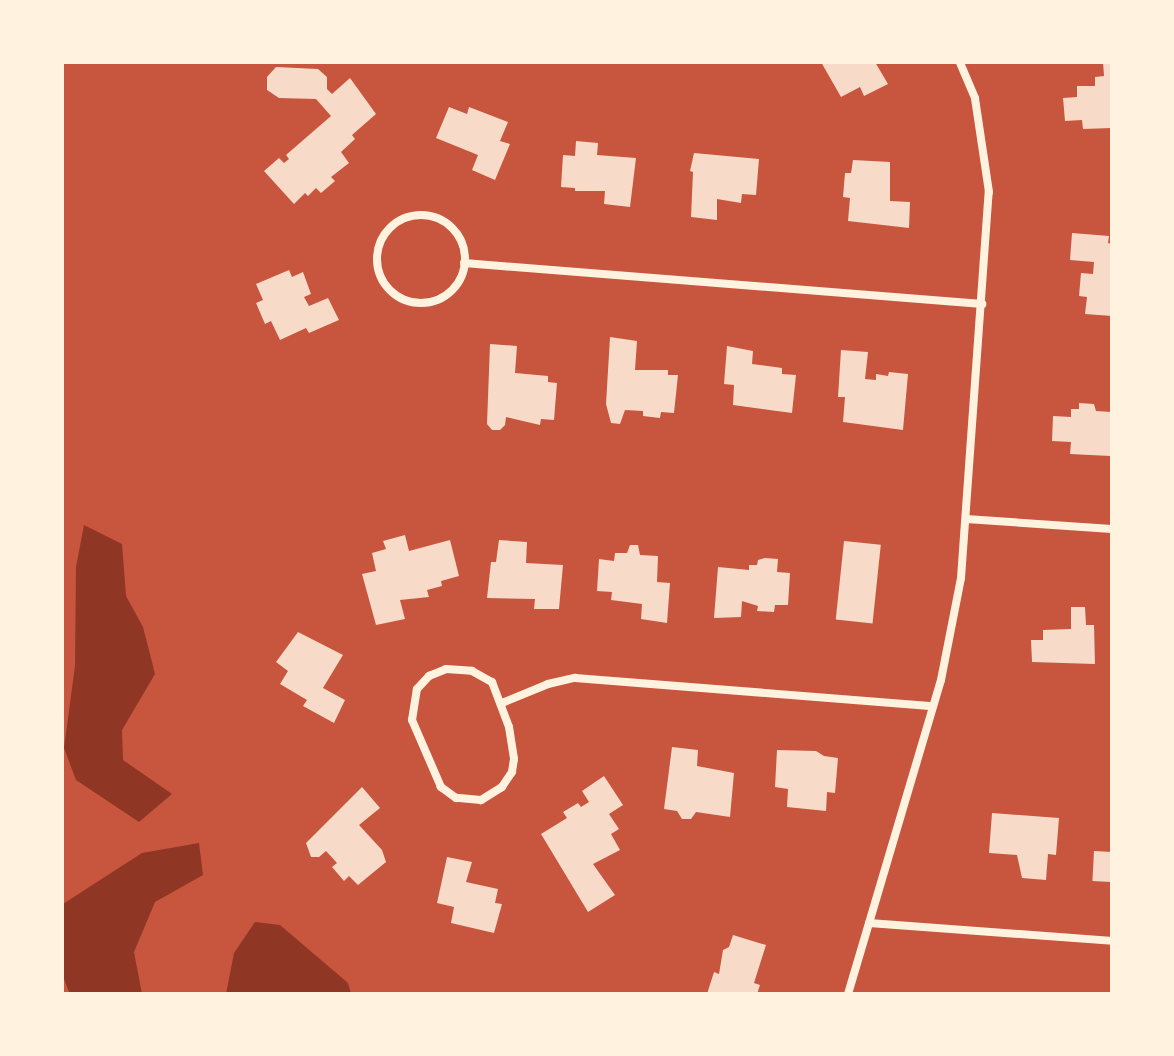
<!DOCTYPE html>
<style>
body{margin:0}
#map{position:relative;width:1174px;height:1056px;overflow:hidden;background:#c8553d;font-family:"Fira Sans",sans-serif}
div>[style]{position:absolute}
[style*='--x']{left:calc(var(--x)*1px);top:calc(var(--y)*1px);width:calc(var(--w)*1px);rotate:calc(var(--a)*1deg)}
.water>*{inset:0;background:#8f3625}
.building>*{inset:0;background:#f7dbc8;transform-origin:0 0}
.minor>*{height:8px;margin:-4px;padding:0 4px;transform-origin:4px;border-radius:4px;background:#fff3e0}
.minor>.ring{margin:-4px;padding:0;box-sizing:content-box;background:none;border:8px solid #fff3e0;border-radius:50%}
span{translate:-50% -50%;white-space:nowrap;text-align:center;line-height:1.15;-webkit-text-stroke:8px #fff3e0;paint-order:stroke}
.frame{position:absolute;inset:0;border:64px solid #fff3e0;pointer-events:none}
</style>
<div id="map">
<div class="water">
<div style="clip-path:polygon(84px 525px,122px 544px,126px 596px,143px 627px,155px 674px,122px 730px,123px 760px,172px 794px,139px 822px,76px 780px,64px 748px,75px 666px,76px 567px)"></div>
<div style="clip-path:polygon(199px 843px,203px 875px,155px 902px,134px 952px,142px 994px,70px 994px,62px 974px,63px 904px,142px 853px)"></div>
<div style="clip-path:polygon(255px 922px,280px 925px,348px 983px,351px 994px,226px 994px,234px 953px)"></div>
</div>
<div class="building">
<div style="clip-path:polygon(821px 62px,875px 62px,888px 84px,864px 96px,860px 87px,841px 97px)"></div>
<div style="clip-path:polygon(1103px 62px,1112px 62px,1112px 128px,1083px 129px,1082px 120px,1065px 121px,1063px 98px,1077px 97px,1077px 86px,1095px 86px,1095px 77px,1104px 76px)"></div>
<div style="clip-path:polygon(276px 67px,318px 69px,327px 77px,327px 89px,332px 94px,350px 78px,376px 114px,352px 135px,355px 139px,341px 152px,349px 163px,331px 177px,335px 181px,321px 193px,316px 188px,308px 196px,305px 193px,294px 204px,264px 171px,279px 158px,284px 163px,289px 159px,286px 155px,331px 116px,316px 99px,279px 98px,267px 90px,267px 77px)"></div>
<div style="clip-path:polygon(449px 107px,467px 114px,469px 107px,508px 122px,500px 141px,510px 144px,495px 180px,472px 170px,478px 155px,436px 138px)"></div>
<div style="clip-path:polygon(576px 141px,598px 143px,597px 155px,636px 158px,630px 207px,604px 204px,605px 191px,575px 191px,575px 188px,561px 187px,563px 155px,575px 156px)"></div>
<div style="clip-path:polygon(694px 153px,759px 159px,756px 195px,742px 194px,741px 203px,717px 199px,717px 220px,691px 217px,693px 172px,690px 171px)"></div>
<div style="clip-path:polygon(853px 160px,890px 162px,890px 201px,910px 202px,909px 228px,848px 221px,850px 198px,843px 197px,845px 173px,851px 173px)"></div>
<div style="clip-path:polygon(1072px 233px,1109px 236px,1108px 243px,1112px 244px,1112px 316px,1085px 314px,1087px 297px,1079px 296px,1081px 273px,1093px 274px,1094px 262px,1070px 260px)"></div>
<div style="clip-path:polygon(289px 270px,292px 277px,303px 272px,311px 294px,304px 297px,309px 306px,328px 298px,339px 320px,309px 333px,306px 328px,280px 340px,271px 321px,265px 324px,256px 303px,263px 300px,256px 284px)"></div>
<div style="clip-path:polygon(610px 337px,637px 341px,635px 370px,668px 370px,668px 375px,678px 375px,674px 413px,661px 412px,660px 418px,643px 416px,643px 411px,625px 410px,620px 424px,611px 423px,606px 404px)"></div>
<div style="clip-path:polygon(490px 344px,517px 346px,515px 373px,548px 376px,548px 382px,557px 383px,554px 420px,541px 419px,540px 425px,506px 417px,505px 425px,500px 430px,492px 430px,487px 424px)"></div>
<div style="clip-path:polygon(727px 346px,753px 351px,752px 364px,782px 368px,782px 374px,796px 375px,792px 413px,733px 405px,734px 385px,724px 384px)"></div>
<div style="clip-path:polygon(841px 350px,868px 352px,865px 379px,876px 380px,876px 374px,888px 376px,889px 372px,908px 374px,903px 430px,843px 422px,845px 397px,838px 397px)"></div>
<div style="clip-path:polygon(1079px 403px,1094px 404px,1096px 411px,1112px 412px,1110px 456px,1070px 454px,1071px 442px,1052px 441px,1053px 416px,1071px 417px,1071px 409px,1079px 409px)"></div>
<div style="clip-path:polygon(405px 535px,409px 551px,450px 540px,459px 576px,441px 581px,442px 586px,427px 590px,429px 597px,400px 600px,405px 619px,376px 625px,362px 574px,376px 571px,372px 553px,386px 549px,383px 541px)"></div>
<div style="clip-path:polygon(499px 540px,527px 542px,526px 563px,563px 565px,559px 609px,534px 609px,535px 599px,487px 598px,491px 562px,496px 562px)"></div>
<div style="left:844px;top:541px;width:37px;height:79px;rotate:6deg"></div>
<div style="clip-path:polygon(630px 545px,638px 545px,640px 555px,658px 556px,657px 582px,670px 583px,667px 623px,641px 619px,642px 604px,611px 600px,612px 592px,597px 591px,599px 559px,614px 561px,615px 553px,627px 553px)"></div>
<div style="clip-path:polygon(765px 558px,778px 559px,777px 572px,790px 573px,788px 605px,775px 605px,774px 612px,757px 611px,758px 606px,742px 601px,741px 617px,714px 618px,718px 567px,749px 570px,749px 565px,757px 565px,758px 560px)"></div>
<div style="clip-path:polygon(1071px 607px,1085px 607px,1086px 625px,1094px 625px,1095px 664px,1032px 662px,1031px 640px,1043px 640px,1043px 630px,1071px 629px)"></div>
<div style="clip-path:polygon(298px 632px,343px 655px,323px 688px,345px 700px,334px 723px,303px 706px,307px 700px,280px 684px,288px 671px,276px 662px)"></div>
<div style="clip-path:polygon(672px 747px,698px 750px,697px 766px,734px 773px,730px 817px,696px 812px,691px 819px,682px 819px,677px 811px,664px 809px)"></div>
<div style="clip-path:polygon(777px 750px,816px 751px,824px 756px,838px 758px,835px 793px,827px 792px,826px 811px,787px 807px,788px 789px,775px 787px)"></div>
<div style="clip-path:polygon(604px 776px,623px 805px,609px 814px,619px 829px,611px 834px,620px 850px,593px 864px,615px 895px,588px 912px,541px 834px,567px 818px,563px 812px,578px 803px,581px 807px,589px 802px,582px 791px)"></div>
<div style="clip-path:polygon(362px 787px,380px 808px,359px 825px,382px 850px,386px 862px,358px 885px,349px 876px,344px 881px,332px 867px,337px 863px,326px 851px,319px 857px,311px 857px,306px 843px)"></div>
<div style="clip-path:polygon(992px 813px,1059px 818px,1056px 855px,1048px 854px,1046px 880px,1022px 878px,1017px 855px,989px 853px)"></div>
<div style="left:1094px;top:851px;width:18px;height:30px;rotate:3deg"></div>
<div style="clip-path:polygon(447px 857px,472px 862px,466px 882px,498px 889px,495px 903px,502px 904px,494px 933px,451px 923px,454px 907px,437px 903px)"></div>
<div style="clip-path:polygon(733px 935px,766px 945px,754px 983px,760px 985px,757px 994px,707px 994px,714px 972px,719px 974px,723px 950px,729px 947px)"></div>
</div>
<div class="minor">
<div class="ring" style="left:377px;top:215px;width:80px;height:80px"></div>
<div style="--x:464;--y:263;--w:520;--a:4.53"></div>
<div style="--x:966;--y:519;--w:146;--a:3.9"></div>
<div style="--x:446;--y:669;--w:26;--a:4"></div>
<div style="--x:472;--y:671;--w:23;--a:29"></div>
<div style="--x:492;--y:682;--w:48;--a:69.3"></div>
<div style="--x:509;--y:727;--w:32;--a:81"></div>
<div style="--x:514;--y:759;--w:13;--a:99"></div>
<div style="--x:512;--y:772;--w:18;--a:124"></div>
<div style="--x:502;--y:787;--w:25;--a:148"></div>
<div style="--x:481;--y:800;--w:25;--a:-175"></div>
<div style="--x:456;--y:798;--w:19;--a:-144"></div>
<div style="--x:441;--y:787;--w:73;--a:-113.4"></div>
<div style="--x:412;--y:720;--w:31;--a:-81"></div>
<div style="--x:417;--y:689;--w:18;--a:-47"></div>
<div style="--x:429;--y:676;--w:18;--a:-22"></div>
<div style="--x:502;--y:703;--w:50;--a:-22.4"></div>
<div style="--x:548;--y:684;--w:28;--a:-13"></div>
<div style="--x:575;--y:678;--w:359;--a:4.5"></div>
<div style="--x:869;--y:923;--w:244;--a:4.2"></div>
<div style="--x:848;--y:994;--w:327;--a:-73.5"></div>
<div style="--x:941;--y:680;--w:104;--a:-78.9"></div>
<div style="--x:961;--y:578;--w:387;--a:-85.9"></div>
<div style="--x:989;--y:192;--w:95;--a:-98.5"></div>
<div style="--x:975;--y:98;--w:39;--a:-113"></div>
</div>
<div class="frame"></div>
</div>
